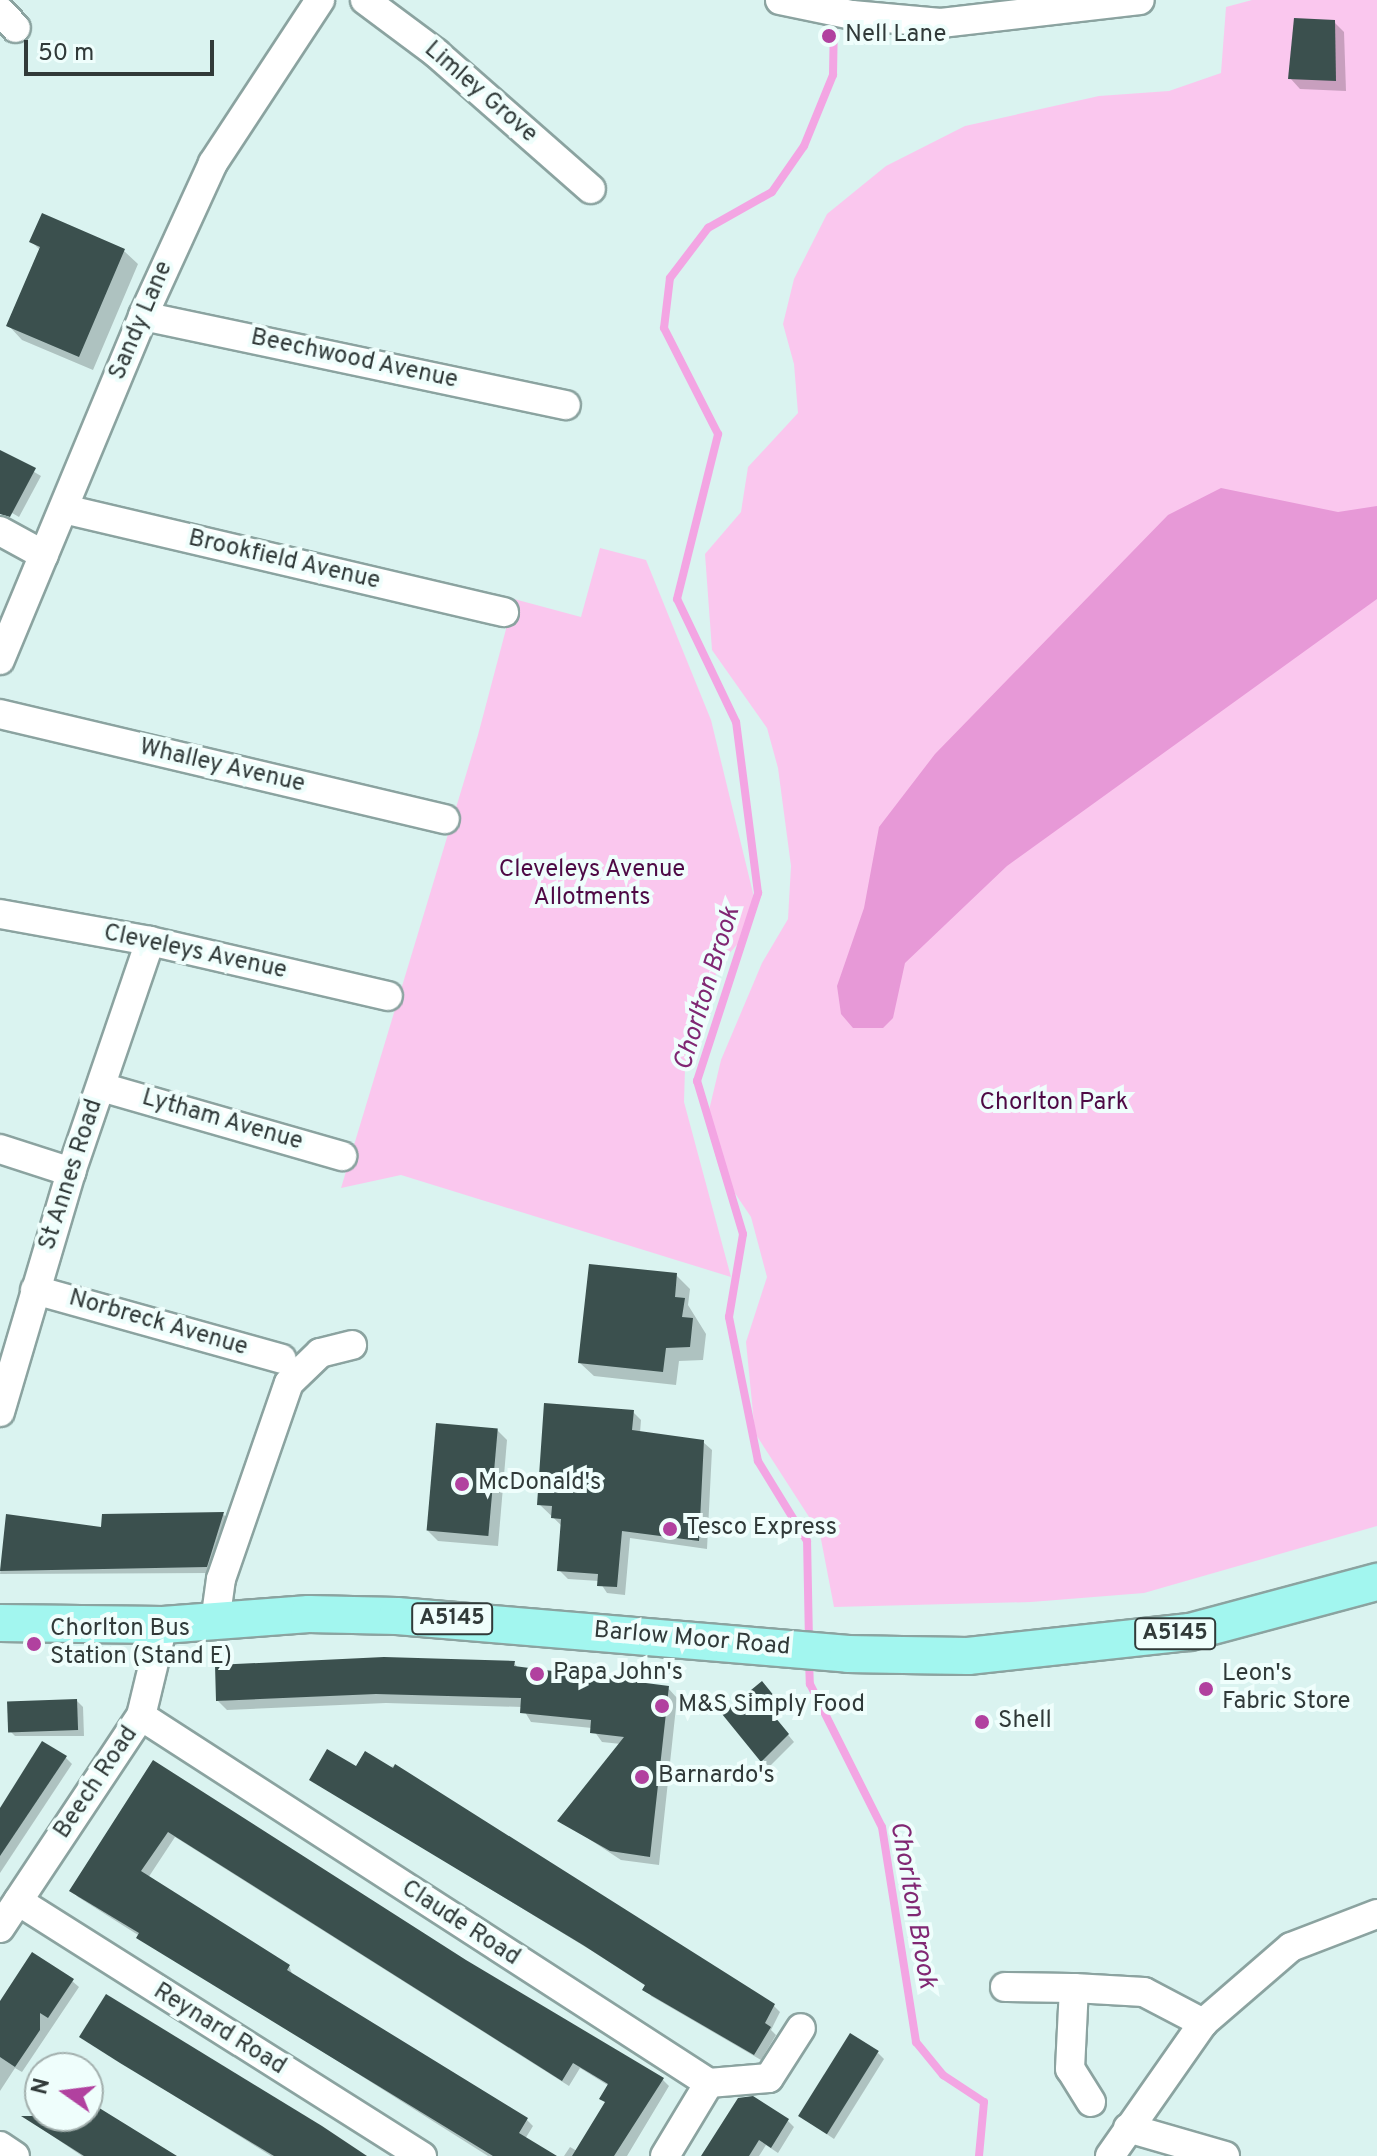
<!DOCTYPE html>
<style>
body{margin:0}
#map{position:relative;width:1377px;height:2156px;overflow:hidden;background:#daf3f0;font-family:Overpass,sans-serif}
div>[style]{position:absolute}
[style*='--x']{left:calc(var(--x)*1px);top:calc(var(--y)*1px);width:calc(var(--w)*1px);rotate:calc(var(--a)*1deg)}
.green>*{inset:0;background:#fac7ee}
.forest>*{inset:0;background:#e799d7}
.shadow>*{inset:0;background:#0003}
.stream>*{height:8px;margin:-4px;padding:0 4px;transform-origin:4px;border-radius:4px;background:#f3a5e3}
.building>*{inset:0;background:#3b504e;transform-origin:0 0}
.roads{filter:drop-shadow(2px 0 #8ba3a0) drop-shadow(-2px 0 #8ba3a0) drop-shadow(0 2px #8ba3a0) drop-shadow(0 -2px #8ba3a0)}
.minor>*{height:28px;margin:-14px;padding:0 14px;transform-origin:14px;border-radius:14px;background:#fff}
.major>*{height:36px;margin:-18px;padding:0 18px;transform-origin:18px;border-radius:18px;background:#a2f6ef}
.dots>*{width:22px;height:22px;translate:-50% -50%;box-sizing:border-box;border:4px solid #effefc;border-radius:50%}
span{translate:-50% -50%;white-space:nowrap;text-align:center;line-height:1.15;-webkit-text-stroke:8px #effefc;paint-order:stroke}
.shield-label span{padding:2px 6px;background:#effefc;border:2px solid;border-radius:6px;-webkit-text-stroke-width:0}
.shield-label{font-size:22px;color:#313a39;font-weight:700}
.poi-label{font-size:24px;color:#313a39}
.left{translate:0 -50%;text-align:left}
.street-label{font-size:24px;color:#313a39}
.park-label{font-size:24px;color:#4e0945}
.water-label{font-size:26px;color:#802773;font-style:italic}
.north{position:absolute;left:24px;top:2052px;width:80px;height:80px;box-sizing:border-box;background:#effefc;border:2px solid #a3b0ae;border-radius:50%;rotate:284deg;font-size:22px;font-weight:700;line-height:32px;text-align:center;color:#313a39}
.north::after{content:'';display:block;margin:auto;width:28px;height:36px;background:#b1419f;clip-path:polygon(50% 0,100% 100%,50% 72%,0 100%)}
.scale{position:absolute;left:24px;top:40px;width:190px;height:36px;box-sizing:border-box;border:4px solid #313a39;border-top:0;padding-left:10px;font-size:24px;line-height:28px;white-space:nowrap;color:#313a39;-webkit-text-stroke:6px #effefc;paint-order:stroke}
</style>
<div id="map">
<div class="green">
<div style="clip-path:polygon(1252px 0,1377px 0,1377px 1526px,1144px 1593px,1031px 1602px,834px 1607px,820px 1534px,755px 1433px,746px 1342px,767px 1277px,751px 1217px,720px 1171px,706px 1123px,721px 1060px,762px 963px,788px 919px,791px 866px,778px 768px,767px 728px,712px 650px,705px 554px,741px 512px,748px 467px,798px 413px,794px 364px,783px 324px,794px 279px,827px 214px,886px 166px,965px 126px,1099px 96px,1169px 91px,1221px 73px,1226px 7px)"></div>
<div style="clip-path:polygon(600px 548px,646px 560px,711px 720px,753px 893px,750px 930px,726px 957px,705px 994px,685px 1068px,684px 1102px,731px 1277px,401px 1175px,341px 1188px,478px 735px,514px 599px,581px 617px)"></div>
</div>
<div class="forest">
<div style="clip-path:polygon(1221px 488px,1338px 512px,1377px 506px,1377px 599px,1007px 866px,905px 963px,893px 1018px,883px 1028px,853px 1028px,841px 1014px,837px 986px,864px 908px,879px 827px,935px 754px,1168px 515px)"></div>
</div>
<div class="shadow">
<div style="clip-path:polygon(1334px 22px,1344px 32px,1346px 91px,1300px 89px,1290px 78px)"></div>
<div style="clip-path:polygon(32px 242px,124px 251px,138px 264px,93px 370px,22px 340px,9px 326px,41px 251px)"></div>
<div style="clip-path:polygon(0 452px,41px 476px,19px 517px,0 506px)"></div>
<div style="clip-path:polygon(676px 1275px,690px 1289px,688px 1305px,706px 1334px,703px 1360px,679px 1361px,676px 1385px,594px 1376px,580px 1363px)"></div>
<div style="clip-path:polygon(633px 1412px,641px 1420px,640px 1433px,703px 1442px,712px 1450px,707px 1549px,630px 1538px,625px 1595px,607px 1593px,599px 1581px,568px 1579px,559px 1570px,563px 1527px,539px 1504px)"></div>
<div style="clip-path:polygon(497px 1430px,507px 1440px,498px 1546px,438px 1541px,428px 1531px)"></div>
<div style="clip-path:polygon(223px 1514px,229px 1520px,213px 1573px,0 1574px,8px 1516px,103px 1529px)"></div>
<div style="clip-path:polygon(514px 1663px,519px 1669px,668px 1688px,677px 1698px,659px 1865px,621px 1860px,560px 1820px,621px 1744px,602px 1742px,592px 1728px,531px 1722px,522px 1707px,386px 1703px,227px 1710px,218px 1701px)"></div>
<div style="clip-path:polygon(768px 1690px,784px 1710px,775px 1719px,794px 1742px,769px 1767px,725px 1714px)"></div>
<div style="clip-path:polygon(77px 1701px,83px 1707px,84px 1736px,15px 1736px,9px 1730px)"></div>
<div style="clip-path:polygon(65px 1757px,72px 1764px,0 1873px,0 1808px)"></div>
<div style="clip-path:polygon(154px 1763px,465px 1962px,663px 2080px,669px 2086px,627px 2156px,564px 2156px,570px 2147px,577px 2151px,607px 2103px,609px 2086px,580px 2068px,569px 2086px,175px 1837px,148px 1878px,289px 1966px,293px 1976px,526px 2119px,533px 2126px,525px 2139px,554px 2156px,488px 2156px,78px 1897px,72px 1891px)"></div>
<div style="clip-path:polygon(396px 1766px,774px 2006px,780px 2012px,771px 2030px,776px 2035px,761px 2060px,651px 1996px,646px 1986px,592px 1951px,312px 1780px)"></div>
<div style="clip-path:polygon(72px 1981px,79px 1987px,22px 2072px,15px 2068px,0 2091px,0 2009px)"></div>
<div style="clip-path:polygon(81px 2037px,362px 2156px,271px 2156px)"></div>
<div style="clip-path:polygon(878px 2053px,884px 2059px,834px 2139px,800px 2116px)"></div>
<div style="clip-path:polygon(40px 2103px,40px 2116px,88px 2116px,88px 2103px,171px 2156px,82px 2156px,29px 2120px)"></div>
<div style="clip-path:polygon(788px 2121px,794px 2127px,778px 2153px,766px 2145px,759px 2156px,704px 2156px)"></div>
</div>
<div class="stream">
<div style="--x:809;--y:1642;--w:101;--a:-91.1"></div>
<div style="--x:807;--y:1541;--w:94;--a:-121.5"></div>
<div style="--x:758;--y:1461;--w:147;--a:-101.4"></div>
<div style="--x:729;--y:1317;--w:84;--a:-80.4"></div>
<div style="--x:743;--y:1234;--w:160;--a:-106.7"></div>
<div style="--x:697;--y:1081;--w:198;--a:-72"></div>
<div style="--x:758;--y:893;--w:172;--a:-97.3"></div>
<div style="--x:736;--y:722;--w:136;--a:-115.6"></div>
<div style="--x:677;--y:599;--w:170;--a:-76"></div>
<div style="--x:718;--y:434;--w:119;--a:-117"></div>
<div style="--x:664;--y:328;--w:50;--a:-83.2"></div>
<div style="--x:670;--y:278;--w:63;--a:-52.8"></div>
<div style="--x:708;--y:228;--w:73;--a:-29.4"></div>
<div style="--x:772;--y:192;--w:56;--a:-55.2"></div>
<div style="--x:804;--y:146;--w:77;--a:-67.8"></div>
<div style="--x:833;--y:75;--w:58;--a:-89"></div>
<div style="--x:809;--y:1660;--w:24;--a:88"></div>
<div style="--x:810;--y:1684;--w:160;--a:63.3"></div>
<div style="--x:882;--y:1827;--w:218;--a:81"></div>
<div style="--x:916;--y:2042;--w:43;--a:50.7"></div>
<div style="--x:943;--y:2075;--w:49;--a:33.4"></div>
<div style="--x:984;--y:2102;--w:54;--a:95.3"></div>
</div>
<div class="building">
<div style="clip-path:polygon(1294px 18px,1335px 20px,1336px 81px,1288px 79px)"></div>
<div style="clip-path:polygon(42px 213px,125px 249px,79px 357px,6px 326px,40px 247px,29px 242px)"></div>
<div style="clip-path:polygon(0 450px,36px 468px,10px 517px,0 514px)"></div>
<div style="clip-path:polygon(589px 1264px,677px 1273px,675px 1297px,685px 1298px,682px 1317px,693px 1318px,690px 1347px,666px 1348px,663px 1372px,578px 1363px)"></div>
<div style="clip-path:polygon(544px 1403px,634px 1410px,632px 1430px,704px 1440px,699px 1541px,622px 1531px,617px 1587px,597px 1586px,598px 1574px,557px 1571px,561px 1519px,551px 1518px,552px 1506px,537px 1505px)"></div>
<div style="left:436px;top:1423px;width:62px;height:108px;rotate:5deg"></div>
<div style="clip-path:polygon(224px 1512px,207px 1567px,0 1571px,6px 1514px,101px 1527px,102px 1514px)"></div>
<div style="clip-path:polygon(384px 1657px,515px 1661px,514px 1666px,669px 1686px,650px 1857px,610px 1851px,557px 1821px,624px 1737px,590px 1733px,591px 1720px,520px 1713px,521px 1698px,376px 1694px,216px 1701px,215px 1665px)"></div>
<div style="clip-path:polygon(762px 1681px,779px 1702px,770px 1711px,789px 1734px,761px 1762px,722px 1714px)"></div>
<div style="left:77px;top:1699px;width:31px;height:70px;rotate:88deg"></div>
<div style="clip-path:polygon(42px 1741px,67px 1756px,0 1856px,0 1808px)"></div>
<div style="clip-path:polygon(327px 1749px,356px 1766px,365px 1751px,393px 1768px,395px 1764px,775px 2004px,765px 2023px,771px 2027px,754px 2055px,642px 1990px,645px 1985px,583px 1945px,309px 1780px)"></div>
<div style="clip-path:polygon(153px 1760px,466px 1960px,664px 2078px,614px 2156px,572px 2156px,605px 2102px,599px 2099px,608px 2084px,573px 2063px,562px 2081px,168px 1832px,141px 1871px,290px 1965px,287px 1970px,528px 2118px,519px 2133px,557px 2156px,493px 2156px,136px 1938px,139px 1933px,69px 1891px)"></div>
<div style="clip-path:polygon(32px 1952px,74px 1979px,48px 2018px,40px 2013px,40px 2030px,15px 2067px,0 2057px,0 2001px)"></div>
<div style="clip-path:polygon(106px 1994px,322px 2126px,367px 2156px,274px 2156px,120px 2063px,79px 2037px)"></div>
<div style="left:850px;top:2033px;width:34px;height:98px;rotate:32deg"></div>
<div style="clip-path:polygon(753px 2096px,789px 2119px,771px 2148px,759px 2140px,749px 2156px,701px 2156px,738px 2098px)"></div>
<div style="clip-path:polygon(88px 2101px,109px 2114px,177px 2156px,84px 2156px,21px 2116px,88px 2116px)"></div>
</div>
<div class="roads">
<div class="minor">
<div style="--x:365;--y:0;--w:89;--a:36.7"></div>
<div style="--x:436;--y:53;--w:206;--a:41.3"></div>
<div style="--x:780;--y:0;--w:74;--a:11.8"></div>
<div style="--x:852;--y:15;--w:89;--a:5.1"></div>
<div style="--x:941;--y:23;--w:200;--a:-6.6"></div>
<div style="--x:0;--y:11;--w:23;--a:47"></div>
<div style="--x:143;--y:316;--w:432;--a:11.9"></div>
<div style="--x:64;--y:509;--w:452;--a:13.2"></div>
<div style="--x:0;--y:531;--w:50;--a:28.6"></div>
<div style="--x:0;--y:660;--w:373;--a:-67.4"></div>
<div style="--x:143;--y:316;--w:168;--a:-65.4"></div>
<div style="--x:213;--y:163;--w:195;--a:-56.7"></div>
<div style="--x:0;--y:714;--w:457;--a:13.3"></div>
<div style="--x:0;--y:914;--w:152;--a:10.2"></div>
<div style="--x:150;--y:941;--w:244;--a:13"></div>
<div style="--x:101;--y:1087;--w:251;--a:16"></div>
<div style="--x:0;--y:1149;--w:75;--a:17.9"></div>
<div style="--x:35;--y:1290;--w:256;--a:15.6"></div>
<div style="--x:0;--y:1412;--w:250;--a:-73.5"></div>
<div style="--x:71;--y:1172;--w:244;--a:-71.1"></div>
<div style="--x:215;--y:1622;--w:43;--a:-82.1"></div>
<div style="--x:221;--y:1579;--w:207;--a:-70.9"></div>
<div style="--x:289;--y:1383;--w:43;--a:-44.1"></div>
<div style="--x:320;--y:1353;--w:33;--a:-14"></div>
<div style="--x:141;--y:1716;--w:676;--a:32.87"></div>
<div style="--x:709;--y:2083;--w:85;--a:121.1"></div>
<div style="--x:18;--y:1901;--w:478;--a:32.3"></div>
<div style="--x:0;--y:1928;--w:255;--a:-56.4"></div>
<div style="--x:141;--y:1716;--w:94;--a:-76.4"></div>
<div style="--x:1005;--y:1987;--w:69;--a:0.8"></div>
<div style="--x:709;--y:2083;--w:60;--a:-4.8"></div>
<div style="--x:769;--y:2078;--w:59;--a:-57.4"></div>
<div style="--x:1091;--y:2102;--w:39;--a:-122"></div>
<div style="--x:1070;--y:2069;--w:81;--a:-87.2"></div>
<div style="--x:1074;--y:1988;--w:70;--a:3.3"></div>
<div style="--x:1144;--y:1992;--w:67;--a:27.7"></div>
<div style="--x:1128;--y:2128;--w:101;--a:16.1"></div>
<div style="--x:0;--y:2146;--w:18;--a:34"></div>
<div style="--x:1110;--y:2156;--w:162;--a:-55"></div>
<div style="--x:1203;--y:2023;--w:116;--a:-40.8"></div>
<div style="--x:1291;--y:1947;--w:92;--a:-21"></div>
</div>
<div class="major">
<div style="--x:0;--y:1623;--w:163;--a:0.7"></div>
<div style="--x:163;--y:1625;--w:146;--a:-4.3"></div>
<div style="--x:309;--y:1614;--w:88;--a:1.3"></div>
<div style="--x:397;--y:1616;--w:453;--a:4.8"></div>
<div style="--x:848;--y:1654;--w:120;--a:1"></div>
<div style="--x:968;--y:1656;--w:223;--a:-6.2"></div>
<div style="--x:1190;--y:1632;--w:194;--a:-15"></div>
</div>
</div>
<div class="dots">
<div style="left:829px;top:36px;background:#b1419f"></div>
<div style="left:462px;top:1484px;background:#b1419f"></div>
<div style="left:670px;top:1529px;background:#b1419f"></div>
<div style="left:34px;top:1644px;background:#b1419f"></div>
<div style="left:537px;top:1674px;background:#b1419f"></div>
<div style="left:1206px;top:1689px;background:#b1419f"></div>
<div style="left:662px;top:1706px;background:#b1419f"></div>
<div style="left:982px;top:1722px;background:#b1419f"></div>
<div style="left:642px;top:1777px;background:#b1419f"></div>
</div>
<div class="shield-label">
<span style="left:452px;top:1619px">A5145</span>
<span style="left:1175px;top:1634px">A5145</span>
</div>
<div class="poi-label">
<span class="left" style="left:845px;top:36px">Nell Lane</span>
<span class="left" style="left:478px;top:1484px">McDonald's</span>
<span class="left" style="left:686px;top:1529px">Tesco Express</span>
<span class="left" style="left:50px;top:1644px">Chorlton Bus<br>Station (Stand E)</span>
<span class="left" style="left:553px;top:1674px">Papa John's</span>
<span class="left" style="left:1222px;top:1689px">Leon's<br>Fabric Store</span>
<span class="left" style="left:678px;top:1706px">M&amp;S Simply Food</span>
<span class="left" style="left:998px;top:1722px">Shell</span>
<span class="left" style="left:658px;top:1777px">Barnardo's</span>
</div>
<div class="street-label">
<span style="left:480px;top:93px;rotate:41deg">Limley Grove</span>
<span style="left:142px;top:321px;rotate:-67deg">Sandy Lane</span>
<span style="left:354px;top:360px;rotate:12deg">Beechwood Avenue</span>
<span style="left:284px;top:561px;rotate:13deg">Brookfield Avenue</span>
<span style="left:222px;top:767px;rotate:13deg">Whalley Avenue</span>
<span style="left:195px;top:953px;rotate:12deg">Cleveleys Avenue</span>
<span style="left:222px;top:1121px;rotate:16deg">Lytham Avenue</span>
<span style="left:72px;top:1175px;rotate:-72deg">St Annes Road</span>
<span style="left:158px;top:1324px;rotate:16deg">Norbreck Avenue</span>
<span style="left:692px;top:1640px;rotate:5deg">Barlow Moor Road</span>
<span style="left:97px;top:1783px;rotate:-56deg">Beech Road</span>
<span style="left:460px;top:1924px;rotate:33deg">Claude Road</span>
<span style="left:219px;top:2030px;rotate:32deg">Reynard Road</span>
</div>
<div class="park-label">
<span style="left:592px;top:885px">Cleveleys Avenue<br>Allotments</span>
<span style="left:1054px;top:1104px">Chorlton Park</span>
</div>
<div class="water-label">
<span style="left:708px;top:989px;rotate:-73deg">Chorlton Brook</span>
<span style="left:912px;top:1905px;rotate:80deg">Chorlton Brook</span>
</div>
<div class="north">N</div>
<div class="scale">50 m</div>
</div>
